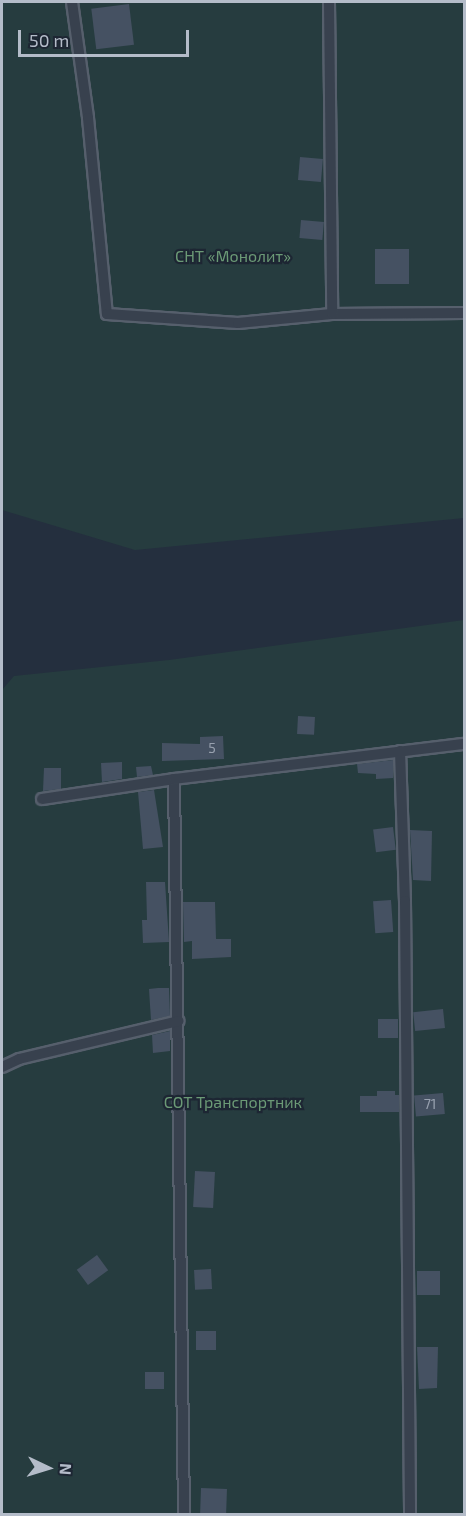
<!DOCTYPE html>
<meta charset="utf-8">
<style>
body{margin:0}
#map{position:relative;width:466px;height:1516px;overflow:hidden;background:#242f3e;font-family:"Exo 2",sans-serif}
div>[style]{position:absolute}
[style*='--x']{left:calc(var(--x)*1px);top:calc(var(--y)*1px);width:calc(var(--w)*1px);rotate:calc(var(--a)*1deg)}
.green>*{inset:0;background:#263c3f}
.building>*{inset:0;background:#455162;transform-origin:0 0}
.roads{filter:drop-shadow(2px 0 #565f6c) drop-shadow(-2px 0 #565f6c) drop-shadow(0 2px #565f6c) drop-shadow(0 -2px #565f6c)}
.service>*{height:10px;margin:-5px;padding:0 5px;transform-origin:5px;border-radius:5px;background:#38414e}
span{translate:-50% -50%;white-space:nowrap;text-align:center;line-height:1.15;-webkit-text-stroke:4.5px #1d2633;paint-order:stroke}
.number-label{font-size:14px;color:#98a1af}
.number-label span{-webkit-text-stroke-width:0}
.park-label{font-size:16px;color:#6b9a76}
.frame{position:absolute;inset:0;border:3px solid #b4bcc9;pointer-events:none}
.north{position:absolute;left:18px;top:1438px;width:60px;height:60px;-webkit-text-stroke:4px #1d2633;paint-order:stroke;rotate:94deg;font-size:16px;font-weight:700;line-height:24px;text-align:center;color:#b4bcc9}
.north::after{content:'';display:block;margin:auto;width:21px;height:27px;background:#b4bcc9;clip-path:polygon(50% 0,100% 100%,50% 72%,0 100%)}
.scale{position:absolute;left:18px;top:30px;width:171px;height:27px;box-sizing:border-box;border:3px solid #b4bcc9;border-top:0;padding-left:8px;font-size:18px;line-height:21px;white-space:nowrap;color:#b4bcc9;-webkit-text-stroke:4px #1d2633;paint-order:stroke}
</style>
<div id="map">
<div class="green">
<div style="clip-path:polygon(2px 2px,464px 2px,464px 518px,135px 550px,2px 510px)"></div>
<div style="clip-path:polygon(464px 620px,464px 1514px,2px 1514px,2px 690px,14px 676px,169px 660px)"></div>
</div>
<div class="building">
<div style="left:129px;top:4px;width:41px;height:38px;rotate:83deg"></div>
<div style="left:300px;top:157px;width:23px;height:23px;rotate:5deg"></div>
<div style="left:301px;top:220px;width:23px;height:18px;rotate:5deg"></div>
<div style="left:375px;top:249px;width:34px;height:35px"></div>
<div style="left:298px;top:716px;width:17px;height:18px;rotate:3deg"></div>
<div style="clip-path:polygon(223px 736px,224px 759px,162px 761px,162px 743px,200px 744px,200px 737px)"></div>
<div style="clip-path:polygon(393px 760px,393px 778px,376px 779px,376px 774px,358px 773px,357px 764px)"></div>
<div style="clip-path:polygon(122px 762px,122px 779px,102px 782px,101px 763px)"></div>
<div style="clip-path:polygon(151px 766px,153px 775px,137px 777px,136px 767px)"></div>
<div style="clip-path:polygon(44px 768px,61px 768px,61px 789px,43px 791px)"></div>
<div style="clip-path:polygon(154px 790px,163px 847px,143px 849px,138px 792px)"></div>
<div style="left:393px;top:827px;width:23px;height:20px;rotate:83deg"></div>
<div style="clip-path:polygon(410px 830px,432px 831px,431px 881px,413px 880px)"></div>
<div style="clip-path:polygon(146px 882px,165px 882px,169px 942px,143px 943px,142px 920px,147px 920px)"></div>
<div style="left:391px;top:900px;width:32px;height:18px;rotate:86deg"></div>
<div style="clip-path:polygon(183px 902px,215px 902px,216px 939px,231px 939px,231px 957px,192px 959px,192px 941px,184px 942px)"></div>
<div style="clip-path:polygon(158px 988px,169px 988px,170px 1016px,151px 1020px,149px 989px)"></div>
<div style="left:443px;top:1009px;width:19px;height:30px;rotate:84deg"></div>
<div style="left:378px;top:1019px;width:20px;height:19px"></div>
<div style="clip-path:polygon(170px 1031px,170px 1051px,153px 1053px,152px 1035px)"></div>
<div style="clip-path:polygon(377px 1091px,395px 1091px,395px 1095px,399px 1095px,399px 1112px,360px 1112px,360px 1096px,377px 1096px)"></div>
<div style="left:443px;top:1093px;width:21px;height:29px;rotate:85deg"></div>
<div style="left:195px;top:1171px;width:20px;height:36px;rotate:3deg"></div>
<div style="left:97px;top:1255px;width:19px;height:25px;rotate:54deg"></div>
<div style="left:211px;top:1269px;width:20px;height:17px;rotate:87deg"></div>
<div style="left:440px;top:1271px;width:24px;height:23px;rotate:90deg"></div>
<div style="left:196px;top:1331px;width:20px;height:19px"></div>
<div style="clip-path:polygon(417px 1347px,438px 1347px,437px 1388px,419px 1389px)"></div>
<div style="left:145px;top:1372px;width:19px;height:17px"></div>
<div style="left:201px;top:1488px;width:26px;height:25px;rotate:2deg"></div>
</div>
<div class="roads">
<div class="service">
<div style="--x:72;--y:2;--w:117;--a:82.1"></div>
<div style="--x:88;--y:118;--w:197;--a:84.5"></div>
<div style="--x:107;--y:314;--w:131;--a:3.9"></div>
<div style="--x:238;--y:323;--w:94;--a:-5.5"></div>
<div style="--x:332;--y:314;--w:132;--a:-0.4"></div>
<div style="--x:329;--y:2;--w:312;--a:89.4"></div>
<div style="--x:400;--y:751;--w:150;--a:88.1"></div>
<div style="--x:405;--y:901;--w:613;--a:89.53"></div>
<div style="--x:174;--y:779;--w:735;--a:89.22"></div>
<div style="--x:42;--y:799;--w:134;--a:-8.6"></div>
<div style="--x:174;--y:779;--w:292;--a:-6.9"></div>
<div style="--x:2;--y:1067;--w:19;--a:-25"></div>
<div style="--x:19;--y:1059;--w:164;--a:-13.4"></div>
</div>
</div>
<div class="number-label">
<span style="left:212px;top:748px">5</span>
<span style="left:430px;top:1104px">71</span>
</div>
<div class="park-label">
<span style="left:233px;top:256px">СНТ «Монолит»</span>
<span style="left:233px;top:1102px">СОТ Транспортник</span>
</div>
<div class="frame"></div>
<div class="north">N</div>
<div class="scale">50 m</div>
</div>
